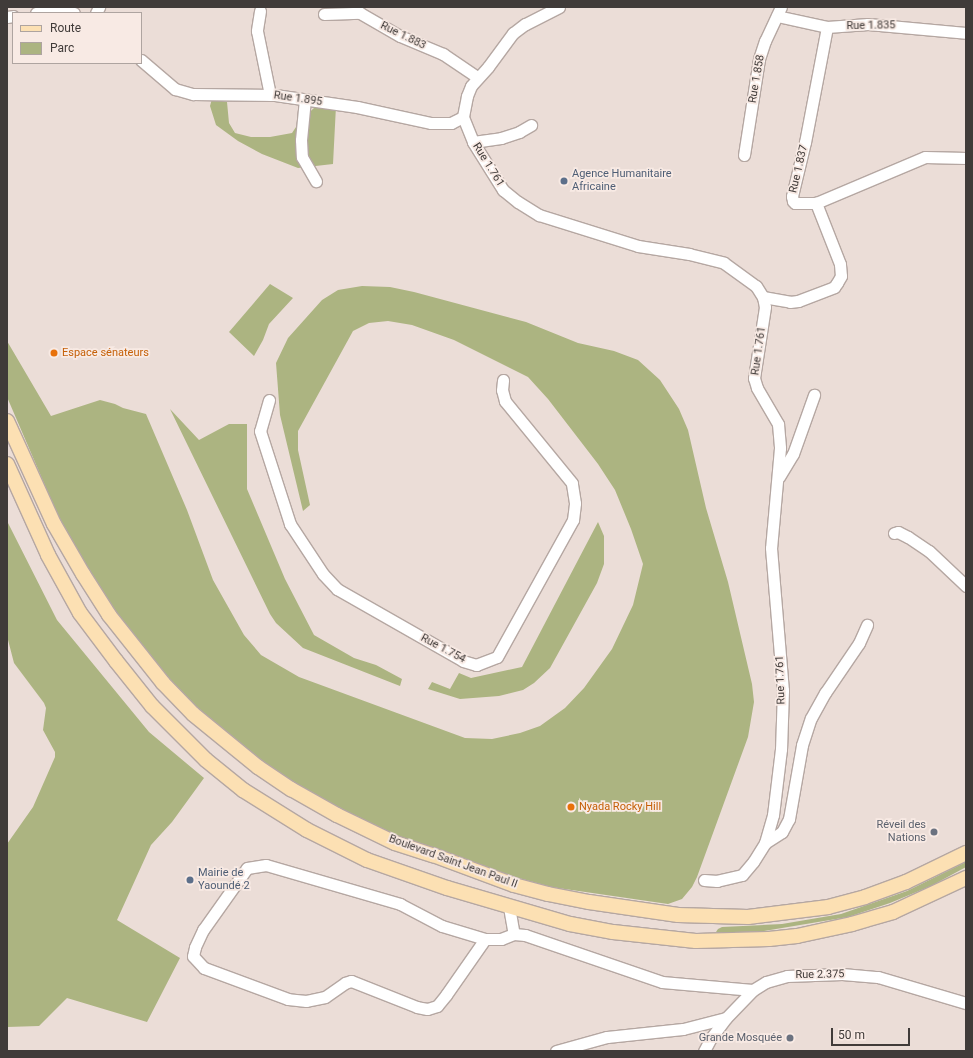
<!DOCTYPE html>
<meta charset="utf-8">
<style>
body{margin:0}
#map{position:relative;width:973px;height:1058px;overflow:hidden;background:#ebddd7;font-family:Roboto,sans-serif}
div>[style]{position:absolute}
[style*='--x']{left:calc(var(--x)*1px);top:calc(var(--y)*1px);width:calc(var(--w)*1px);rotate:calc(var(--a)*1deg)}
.green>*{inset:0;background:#acb481}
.roads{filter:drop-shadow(1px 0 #b5a7a2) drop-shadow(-1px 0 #b5a7a2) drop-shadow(0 1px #b5a7a2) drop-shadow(0 -1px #b5a7a2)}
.minor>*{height:11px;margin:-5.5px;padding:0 5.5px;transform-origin:5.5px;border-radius:5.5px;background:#fff}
.major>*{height:14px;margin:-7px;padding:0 7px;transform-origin:7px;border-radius:7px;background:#fce0b3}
.dots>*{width:11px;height:11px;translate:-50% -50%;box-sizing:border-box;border:2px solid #f8eae4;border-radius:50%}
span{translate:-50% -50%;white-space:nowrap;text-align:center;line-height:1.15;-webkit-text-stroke:3.5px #f8eae4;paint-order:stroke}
.street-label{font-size:11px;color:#403b39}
.service-label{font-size:11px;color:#4e5e75}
.left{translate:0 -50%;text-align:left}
.food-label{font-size:11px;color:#c56008}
.worship-label{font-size:11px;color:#5b616d}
.right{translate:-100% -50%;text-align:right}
.frame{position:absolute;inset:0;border:8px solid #403b39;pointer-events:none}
.legend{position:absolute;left:12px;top:12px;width:130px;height:52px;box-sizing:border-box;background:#f8eae4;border:1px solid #aea4a0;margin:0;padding:5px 7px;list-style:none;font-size:12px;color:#403b39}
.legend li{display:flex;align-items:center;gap:8px;height:20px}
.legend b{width:20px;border:1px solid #aea4a0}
.scale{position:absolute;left:831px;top:1028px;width:79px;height:18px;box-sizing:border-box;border:2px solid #403b39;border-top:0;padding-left:5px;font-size:12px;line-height:14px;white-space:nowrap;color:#403b39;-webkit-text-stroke:3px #f8eae4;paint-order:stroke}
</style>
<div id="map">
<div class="green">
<div style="clip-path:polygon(212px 99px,227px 102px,229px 123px,235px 133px,251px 137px,270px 137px,292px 133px,300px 121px,314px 108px,336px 106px,333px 164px,298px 168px,262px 154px,238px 141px,216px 125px,210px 106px)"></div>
<div style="clip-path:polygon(270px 284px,293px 298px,269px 324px,263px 340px,254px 356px,229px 332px)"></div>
<div style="clip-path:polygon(362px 286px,390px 287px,414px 292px,526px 322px,578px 343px,614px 351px,638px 360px,660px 380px,679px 409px,688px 430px,706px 508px,728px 582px,752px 684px,754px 702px,748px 737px,697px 877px,692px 887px,682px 899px,668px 904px,551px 887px,504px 874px,397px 837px,332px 808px,255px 759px,203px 716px,170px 684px,93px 581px,62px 525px,7px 397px,7px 341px,51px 416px,100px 400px,115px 404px,123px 408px,146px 414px,187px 510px,213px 580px,244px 635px,261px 655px,299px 677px,465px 738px,492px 739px,520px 733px,540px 726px,565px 708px,584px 688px,612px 649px,633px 605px,643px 564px,631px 529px,615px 490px,598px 464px,548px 399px,528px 377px,454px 340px,412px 325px,388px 321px,369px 323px,353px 331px,298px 431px,298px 450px,310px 505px,303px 511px,280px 415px,276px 363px,288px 338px,322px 300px,338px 290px)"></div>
<div style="clip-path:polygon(170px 409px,199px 440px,229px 424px,247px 424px,247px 489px,285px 579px,314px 635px,354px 658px,376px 665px,402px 679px,400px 686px,303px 648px,276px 623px,270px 614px)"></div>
<div style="clip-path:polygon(7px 521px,57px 620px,149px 732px,204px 778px,172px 822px,151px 845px,117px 920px,180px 958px,147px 1022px,67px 998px,39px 1026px,7px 1027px,7px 844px,33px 807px,55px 757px,55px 752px,43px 730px,46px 708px,44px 703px,14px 663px,7px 636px)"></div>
<div style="clip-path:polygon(598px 522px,604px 536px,604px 564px,597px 583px,550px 668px,534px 683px,523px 690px,499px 696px,460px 699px,428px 689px,432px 682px,450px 689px,459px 673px,471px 678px,522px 667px)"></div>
<div style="clip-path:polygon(966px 862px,966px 867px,931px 886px,890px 903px,848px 917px,764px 931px,732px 933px,716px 932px,718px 929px,722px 927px,782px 924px,841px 914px,907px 891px)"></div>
</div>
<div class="roads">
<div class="minor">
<div style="--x:559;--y:7;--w:38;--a:153"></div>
<div style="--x:525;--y:24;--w:15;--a:143"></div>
<div style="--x:513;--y:33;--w:42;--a:126.3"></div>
<div style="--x:488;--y:67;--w:25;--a:132"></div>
<div style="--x:471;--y:86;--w:11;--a:112"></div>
<div style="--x:467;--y:96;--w:21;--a:101"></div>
<div style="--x:463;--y:117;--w:27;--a:68"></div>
<div style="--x:473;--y:142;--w:57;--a:58"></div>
<div style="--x:503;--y:190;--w:19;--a:39"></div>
<div style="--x:518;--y:202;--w:25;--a:32"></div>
<div style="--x:539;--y:215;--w:104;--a:17.4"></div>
<div style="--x:638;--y:246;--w:52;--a:8.9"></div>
<div style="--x:689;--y:254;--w:36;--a:14"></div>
<div style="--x:724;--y:263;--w:39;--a:36"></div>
<div style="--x:756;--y:286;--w:13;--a:58"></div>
<div style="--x:763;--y:297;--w:10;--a:79"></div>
<div style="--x:765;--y:307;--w:72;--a:98.8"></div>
<div style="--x:754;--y:378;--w:10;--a:73"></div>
<div style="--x:757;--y:388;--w:42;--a:59.7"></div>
<div style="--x:778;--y:424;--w:24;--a:85"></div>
<div style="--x:780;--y:448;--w:100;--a:95.1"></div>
<div style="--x:771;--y:548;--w:143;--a:85.2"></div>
<div style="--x:783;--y:690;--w:59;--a:91.9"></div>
<div style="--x:781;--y:749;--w:66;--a:96.9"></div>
<div style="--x:773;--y:815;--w:29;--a:106"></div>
<div style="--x:765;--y:843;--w:22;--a:122"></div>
<div style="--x:753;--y:862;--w:17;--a:130"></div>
<div style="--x:742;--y:875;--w:26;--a:167"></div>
<div style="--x:717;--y:881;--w:13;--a:-176"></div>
<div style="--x:260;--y:11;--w:20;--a:99"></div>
<div style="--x:257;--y:31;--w:65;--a:78.5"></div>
<div style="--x:36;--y:13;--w:20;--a:-9"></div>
<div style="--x:56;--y:10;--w:18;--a:9"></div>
<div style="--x:96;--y:13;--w:7;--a:-63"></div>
<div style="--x:324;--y:14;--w:36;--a:-2"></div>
<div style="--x:360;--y:13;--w:46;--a:29.9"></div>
<div style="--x:400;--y:36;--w:47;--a:22.7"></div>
<div style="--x:443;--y:54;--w:41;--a:34.1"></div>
<div style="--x:777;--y:16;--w:51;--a:12.4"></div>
<div style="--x:827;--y:27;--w:41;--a:-4.2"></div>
<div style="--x:868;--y:24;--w:98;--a:5.2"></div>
<div style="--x:7;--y:17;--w:6;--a:-9"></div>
<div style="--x:827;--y:27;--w:117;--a:100.8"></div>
<div style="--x:805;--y:142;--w:56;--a:103.5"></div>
<div style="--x:792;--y:196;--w:5;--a:79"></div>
<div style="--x:793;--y:201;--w:3;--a:45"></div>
<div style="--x:795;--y:203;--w:21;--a:0"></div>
<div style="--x:816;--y:203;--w:118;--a:-22.9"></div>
<div style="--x:925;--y:157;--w:41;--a:1.4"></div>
<div style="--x:141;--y:60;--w:45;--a:40.5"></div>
<div style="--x:175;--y:89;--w:19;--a:16"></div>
<div style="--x:193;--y:94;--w:82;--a:0.7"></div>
<div style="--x:275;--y:95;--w:83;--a:8.3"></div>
<div style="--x:357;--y:107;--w:76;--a:12.2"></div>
<div style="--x:431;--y:123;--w:20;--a:0"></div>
<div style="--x:451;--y:123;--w:13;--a:-27"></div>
<div style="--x:305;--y:99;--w:41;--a:95.6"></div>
<div style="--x:301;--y:140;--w:17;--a:87"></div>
<div style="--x:302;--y:157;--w:28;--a:60"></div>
<div style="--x:473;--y:142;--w:28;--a:-8"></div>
<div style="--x:501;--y:138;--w:19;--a:-18"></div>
<div style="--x:519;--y:132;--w:14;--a:-30"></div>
<div style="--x:744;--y:155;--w:97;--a:-81.1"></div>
<div style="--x:759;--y:59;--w:19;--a:-72"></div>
<div style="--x:765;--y:41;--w:38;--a:-65"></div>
<div style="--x:763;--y:297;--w:27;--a:10"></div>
<div style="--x:790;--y:302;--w:8;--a:-7"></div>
<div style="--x:798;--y:301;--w:39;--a:-21"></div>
<div style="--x:834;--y:287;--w:5;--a:-53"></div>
<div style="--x:837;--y:283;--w:8;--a:-60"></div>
<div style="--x:841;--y:276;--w:12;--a:-95"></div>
<div style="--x:840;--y:264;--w:66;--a:-111.5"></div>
<div style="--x:269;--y:400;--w:32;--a:106"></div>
<div style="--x:260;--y:431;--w:98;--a:72.1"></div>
<div style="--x:290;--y:524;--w:60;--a:56.6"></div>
<div style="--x:323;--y:574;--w:21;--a:47"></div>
<div style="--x:337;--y:589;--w:145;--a:29.7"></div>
<div style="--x:463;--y:661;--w:14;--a:17"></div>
<div style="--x:476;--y:665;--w:22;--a:-21"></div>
<div style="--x:497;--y:657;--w:157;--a:-61"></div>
<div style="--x:573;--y:520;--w:17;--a:-83"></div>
<div style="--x:575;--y:503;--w:20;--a:-99"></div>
<div style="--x:572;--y:483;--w:106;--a:-129.3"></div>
<div style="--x:505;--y:401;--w:11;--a:-105"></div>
<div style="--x:502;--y:390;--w:10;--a:-84"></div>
<div style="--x:779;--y:477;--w:27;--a:-59"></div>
<div style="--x:793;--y:454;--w:63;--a:-70.4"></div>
<div style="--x:894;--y:533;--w:4;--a:-14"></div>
<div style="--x:898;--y:532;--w:11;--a:27"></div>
<div style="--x:908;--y:537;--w:25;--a:34"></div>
<div style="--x:929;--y:551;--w:51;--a:43.4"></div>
<div style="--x:765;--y:843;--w:20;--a:-33"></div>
<div style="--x:782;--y:832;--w:15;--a:-62"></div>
<div style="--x:789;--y:819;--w:75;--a:-80"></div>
<div style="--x:802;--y:745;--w:28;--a:-72"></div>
<div style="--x:811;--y:718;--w:29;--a:-61"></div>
<div style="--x:825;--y:693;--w:60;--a:-55.8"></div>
<div style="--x:859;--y:643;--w:20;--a:-66"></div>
<div style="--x:509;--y:907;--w:27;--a:80"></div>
<div style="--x:485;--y:939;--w:68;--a:124.9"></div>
<div style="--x:446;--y:995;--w:14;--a:129"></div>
<div style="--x:437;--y:1006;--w:10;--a:163"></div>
<div style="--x:427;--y:1009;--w:10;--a:-169"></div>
<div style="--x:417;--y:1007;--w:71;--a:-158.5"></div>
<div style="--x:351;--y:981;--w:6;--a:162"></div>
<div style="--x:345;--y:983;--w:24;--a:145"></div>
<div style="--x:325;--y:997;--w:19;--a:168"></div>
<div style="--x:306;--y:1001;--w:18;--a:-174"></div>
<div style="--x:288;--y:999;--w:90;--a:-159.7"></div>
<div style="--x:204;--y:968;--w:16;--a:-133"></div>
<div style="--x:193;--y:956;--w:9;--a:-77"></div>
<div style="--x:195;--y:947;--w:19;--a:-65"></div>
<div style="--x:203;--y:930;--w:76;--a:-54.6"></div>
<div style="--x:247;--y:868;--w:19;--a:-9"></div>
<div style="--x:266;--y:865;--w:140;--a:16.2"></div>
<div style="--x:400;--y:904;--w:47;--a:27.6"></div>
<div style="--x:442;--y:926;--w:45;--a:16.8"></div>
<div style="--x:485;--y:939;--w:16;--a:0"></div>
<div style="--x:501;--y:939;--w:14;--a:-21"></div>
<div style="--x:514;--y:934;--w:11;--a:5"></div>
<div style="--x:525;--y:935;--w:145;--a:18.9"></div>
<div style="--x:662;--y:982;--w:91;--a:5"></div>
<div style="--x:556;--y:1051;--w:53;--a:-15.4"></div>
<div style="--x:607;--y:1037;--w:76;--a:-6"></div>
<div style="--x:683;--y:1029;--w:44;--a:-14.3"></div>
<div style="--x:704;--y:1051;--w:15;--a:-62"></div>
<div style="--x:711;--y:1038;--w:25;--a:-53"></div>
<div style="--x:726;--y:1018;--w:39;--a:-46"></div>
<div style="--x:753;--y:990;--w:15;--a:-32"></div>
<div style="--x:766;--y:982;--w:22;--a:-16"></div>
<div style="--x:787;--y:976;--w:55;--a:-2.1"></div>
<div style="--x:842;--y:974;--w:36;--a:5"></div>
<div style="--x:878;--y:977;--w:92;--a:16.5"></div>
</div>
<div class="major">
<div style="--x:7;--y:421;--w:113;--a:65.5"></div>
<div style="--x:54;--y:524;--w:58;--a:59.9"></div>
<div style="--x:83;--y:574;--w:49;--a:57.6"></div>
<div style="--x:109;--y:615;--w:87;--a:51.5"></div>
<div style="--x:163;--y:683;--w:43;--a:45.9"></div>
<div style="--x:193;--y:714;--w:84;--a:39.2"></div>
<div style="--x:258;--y:767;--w:40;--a:34"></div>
<div style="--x:291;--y:789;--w:53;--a:29.5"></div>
<div style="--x:337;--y:815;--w:64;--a:25.8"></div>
<div style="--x:395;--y:843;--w:40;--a:18"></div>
<div style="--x:433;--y:855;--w:86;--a:20.3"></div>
<div style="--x:514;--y:885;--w:35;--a:15"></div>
<div style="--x:548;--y:894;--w:42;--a:11"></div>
<div style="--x:589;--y:902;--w:90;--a:8.3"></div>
<div style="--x:678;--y:915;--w:70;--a:1.6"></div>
<div style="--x:748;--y:917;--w:81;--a:-7.1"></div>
<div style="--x:828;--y:907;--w:38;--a:-15"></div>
<div style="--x:865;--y:897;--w:44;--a:-20.1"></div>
<div style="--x:906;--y:882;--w:67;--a:-25.8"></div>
<div style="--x:7;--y:464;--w:100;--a:65.7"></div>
<div style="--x:48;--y:555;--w:66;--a:61.1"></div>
<div style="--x:80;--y:613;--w:60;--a:53.1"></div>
<div style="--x:116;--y:661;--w:58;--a:51.3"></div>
<div style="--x:152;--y:706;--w:76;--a:45"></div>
<div style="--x:206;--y:760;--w:48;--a:39"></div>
<div style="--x:243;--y:790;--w:75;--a:32"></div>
<div style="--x:307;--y:830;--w:67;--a:26.6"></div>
<div style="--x:367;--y:860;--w:85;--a:19.3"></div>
<div style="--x:447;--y:888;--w:128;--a:16.3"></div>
<div style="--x:570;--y:924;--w:44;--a:10.5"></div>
<div style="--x:613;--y:932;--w:83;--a:6.2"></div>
<div style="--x:696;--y:941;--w:73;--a:-1.6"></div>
<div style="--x:769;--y:939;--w:28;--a:-6"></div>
<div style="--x:797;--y:936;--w:56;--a:-12.3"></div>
<div style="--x:852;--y:924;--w:43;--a:-16.3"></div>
<div style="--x:893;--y:912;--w:81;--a:-25"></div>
</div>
</div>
<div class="dots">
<div style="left:564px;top:181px;background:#5c6f8a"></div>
<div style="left:54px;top:353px;background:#e8710a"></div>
<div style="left:571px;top:807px;background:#e8710a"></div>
<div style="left:934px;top:832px;background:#6b7280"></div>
<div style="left:190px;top:880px;background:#5c6f8a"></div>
<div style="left:790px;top:1038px;background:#6b7280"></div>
</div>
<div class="street-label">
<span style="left:871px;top:26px;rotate:-1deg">Rue 1.835</span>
<span style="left:403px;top:36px;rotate:26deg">Rue 1.883</span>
<span style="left:757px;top:79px;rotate:-80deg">Rue 1.858</span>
<span style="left:298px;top:99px;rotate:8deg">Rue 1.895</span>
<span style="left:488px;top:165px;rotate:58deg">Rue 1.761</span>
<span style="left:799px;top:169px;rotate:-77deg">Rue 1.837</span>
<span style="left:759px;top:351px;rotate:-82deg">Rue 1.761</span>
<span style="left:443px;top:649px;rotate:28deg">Rue 1.754</span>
<span style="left:781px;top:680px;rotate:-92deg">Rue 1.761</span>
<span style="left:453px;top:862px;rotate:20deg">Boulevard Saint Jean Paul II</span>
<span style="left:820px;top:975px;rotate:-1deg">Rue 2.375</span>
</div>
<div class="service-label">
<span class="left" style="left:572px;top:181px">Agence Humanitaire<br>Africaine</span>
<span class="left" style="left:198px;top:880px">Mairie de<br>Yaoundé 2</span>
</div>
<div class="food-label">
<span class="left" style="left:62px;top:353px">Espace sénateurs</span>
<span class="left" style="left:579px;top:807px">Nyada Rocky Hill</span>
</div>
<div class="worship-label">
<span class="right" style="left:926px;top:832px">Réveil des<br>Nations</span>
<span class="right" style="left:782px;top:1038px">Grande Mosquée</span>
</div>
<div class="frame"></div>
<ul class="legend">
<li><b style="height:5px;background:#fce0b3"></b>Route</li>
<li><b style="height:11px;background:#acb481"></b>Parc</li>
</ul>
<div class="scale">50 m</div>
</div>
